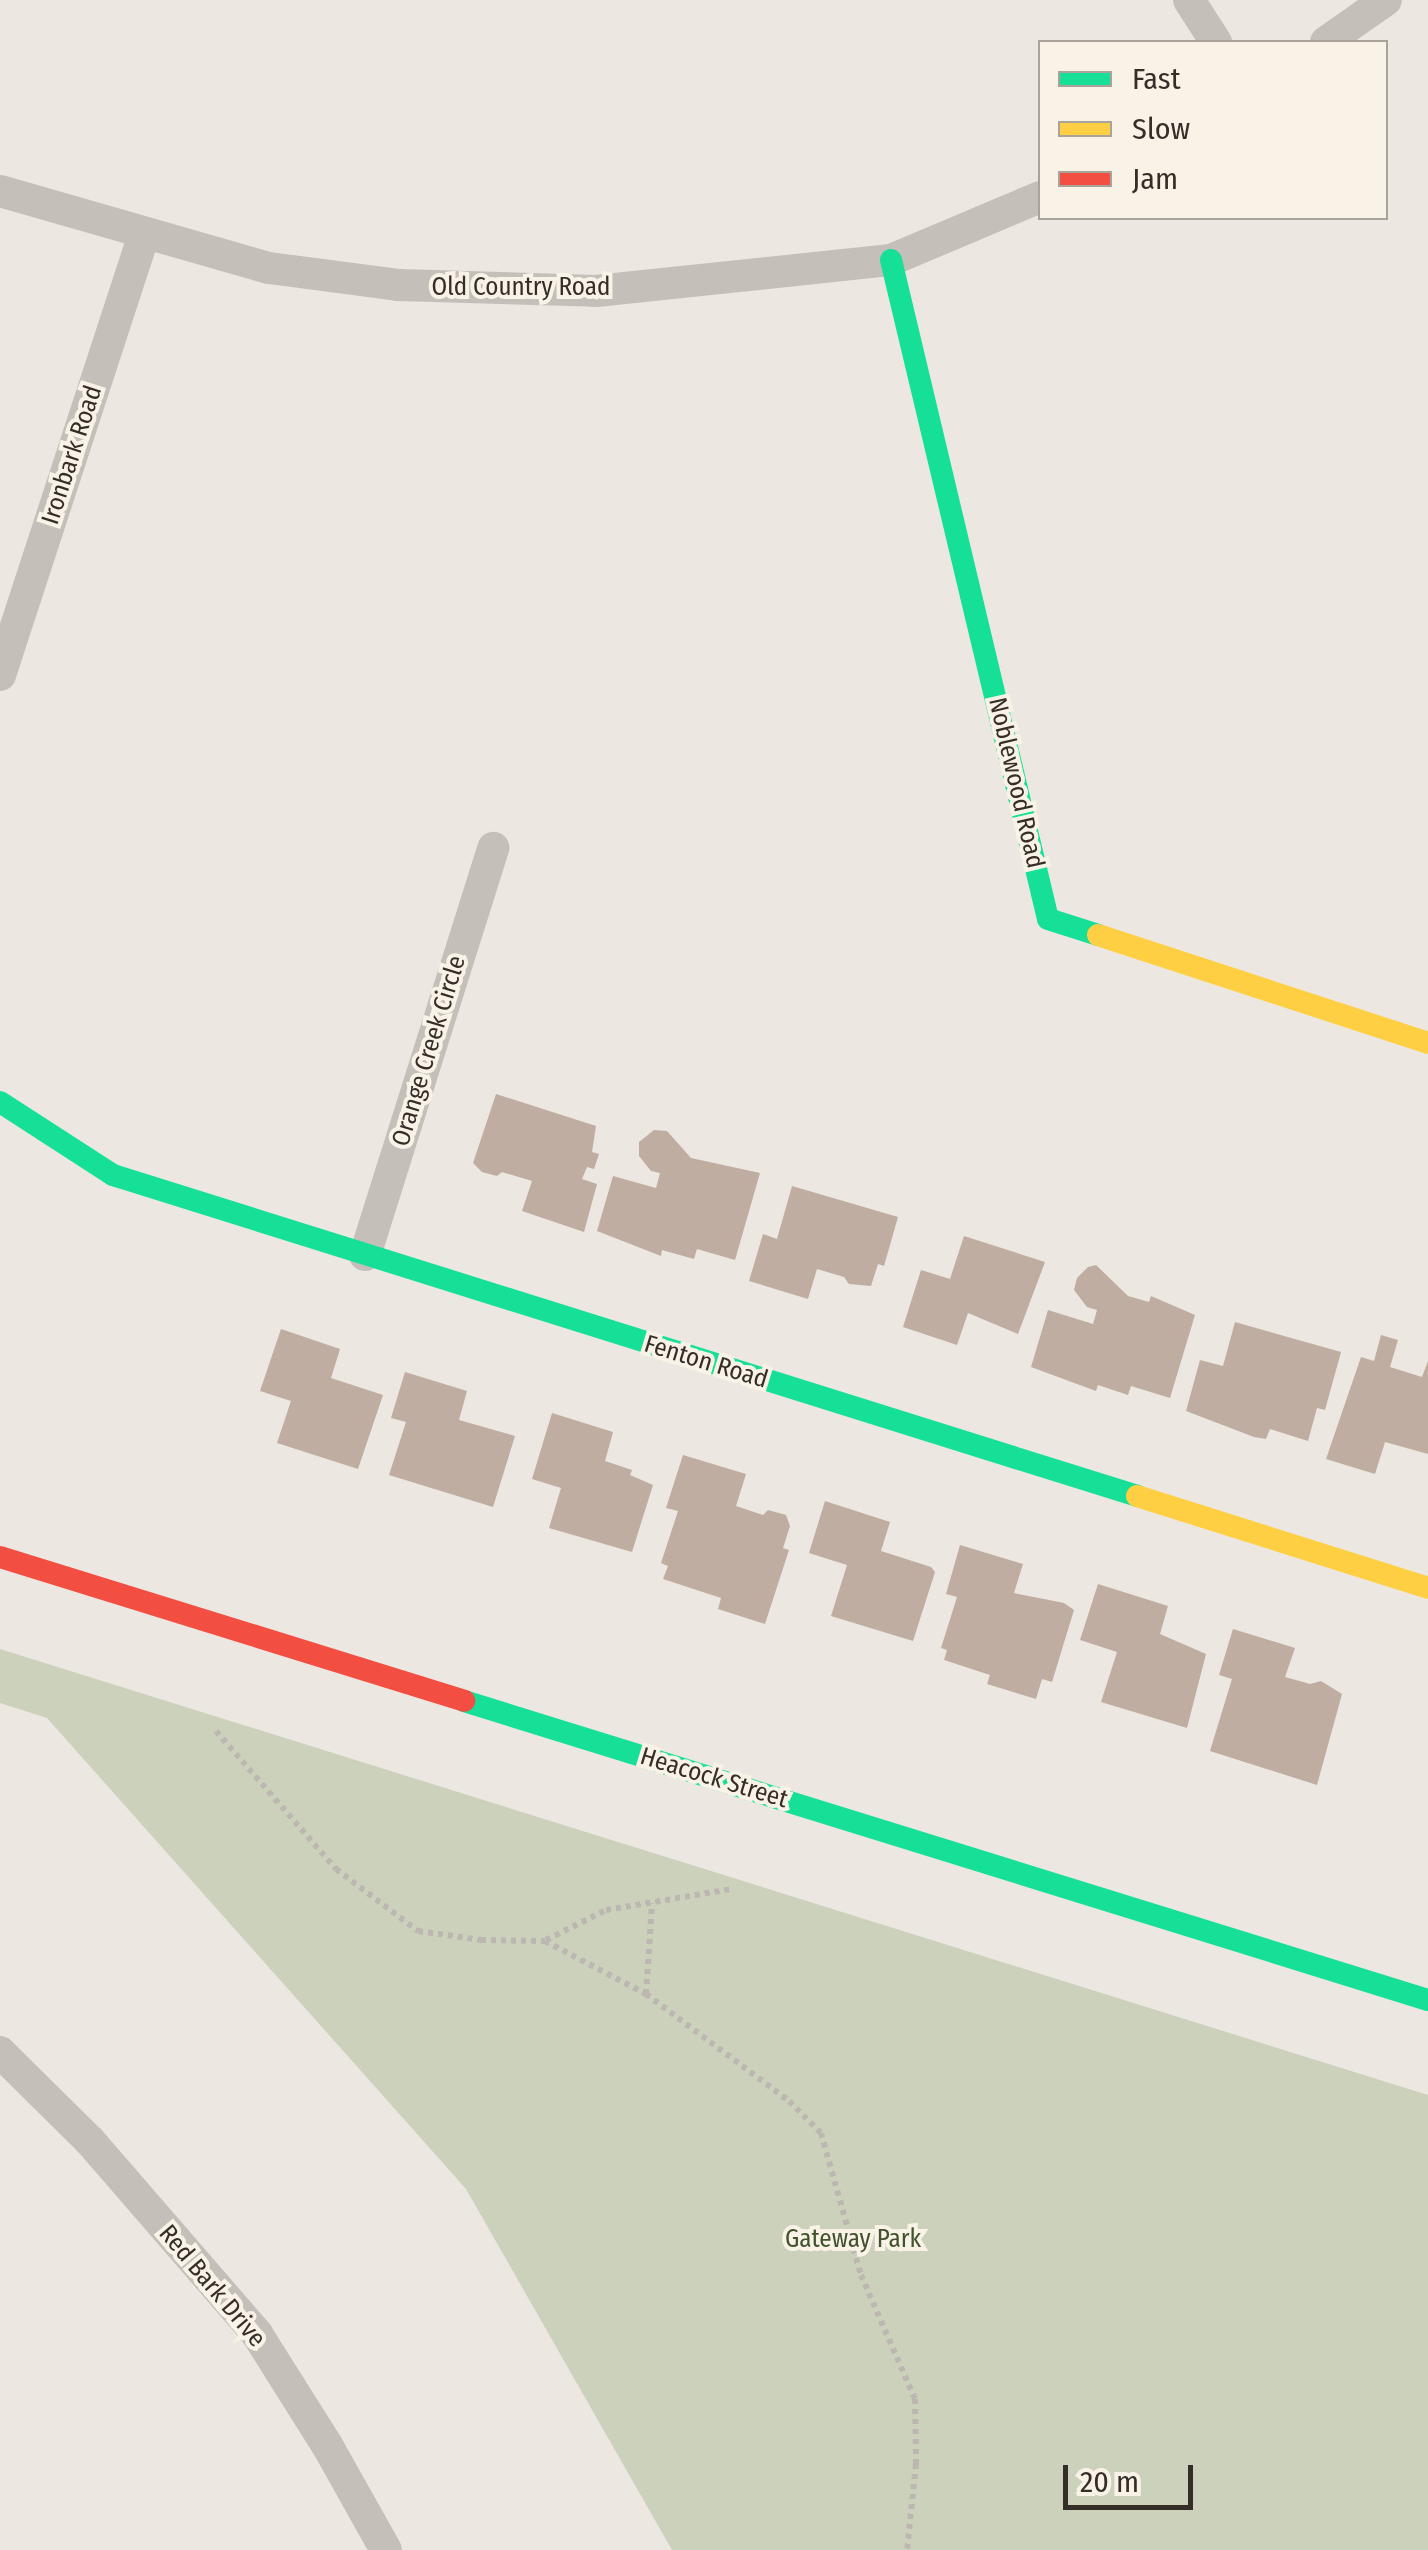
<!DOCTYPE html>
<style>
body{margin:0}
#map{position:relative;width:1428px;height:2550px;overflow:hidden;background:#ece7e0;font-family:"Fira Sans Condensed",sans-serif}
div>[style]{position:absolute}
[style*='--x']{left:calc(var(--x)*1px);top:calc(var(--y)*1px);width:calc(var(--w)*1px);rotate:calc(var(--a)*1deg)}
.green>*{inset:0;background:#ccd1bb}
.building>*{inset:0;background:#bfada2}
.path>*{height:6px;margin-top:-3px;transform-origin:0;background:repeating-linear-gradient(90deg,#bdb7b2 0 5px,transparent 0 10px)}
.street>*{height:32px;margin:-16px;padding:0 16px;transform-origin:16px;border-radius:16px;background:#c4bfb9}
.fast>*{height:22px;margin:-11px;padding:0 11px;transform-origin:11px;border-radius:11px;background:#16e098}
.slow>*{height:22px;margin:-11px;padding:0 11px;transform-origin:11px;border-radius:11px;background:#ffcf43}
.jam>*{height:22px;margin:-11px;padding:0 11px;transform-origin:11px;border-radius:11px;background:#f24e42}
span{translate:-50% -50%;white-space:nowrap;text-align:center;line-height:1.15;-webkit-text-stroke:8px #f8f2e7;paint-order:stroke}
.street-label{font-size:25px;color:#352d28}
.park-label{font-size:25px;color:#42522c}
.legend{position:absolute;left:1038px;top:40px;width:350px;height:180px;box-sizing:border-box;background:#f8f2e7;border:2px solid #aaa39b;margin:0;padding:12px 18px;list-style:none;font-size:30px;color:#352d28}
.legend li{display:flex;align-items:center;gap:20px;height:50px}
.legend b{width:50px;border:2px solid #aaa39b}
.scale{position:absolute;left:1063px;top:2465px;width:130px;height:45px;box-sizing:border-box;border:5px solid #352d28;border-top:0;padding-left:12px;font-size:30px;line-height:35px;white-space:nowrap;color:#352d28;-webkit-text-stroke:8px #f8f2e7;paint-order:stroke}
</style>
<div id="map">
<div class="green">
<div style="clip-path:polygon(0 1649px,1428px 2095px,1428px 2550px,672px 2550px,466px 2189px,47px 1718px,0 1703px)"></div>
</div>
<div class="building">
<div style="clip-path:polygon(496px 1094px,596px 1126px,592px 1152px,599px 1154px,594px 1169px,587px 1167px,582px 1179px,597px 1184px,584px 1232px,522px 1211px,532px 1181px,502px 1172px,497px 1176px,482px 1172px,473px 1163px)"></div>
<div style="clip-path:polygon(654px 1130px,667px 1131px,691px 1158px,760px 1173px,735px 1260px,697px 1249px,694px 1259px,662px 1250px,661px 1256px,597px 1231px,613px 1176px,656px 1188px,660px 1173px,651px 1171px,639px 1156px,639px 1142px)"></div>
<div style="clip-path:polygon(792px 1186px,898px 1217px,884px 1266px,878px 1264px,871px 1286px,849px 1284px,844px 1277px,817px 1269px,808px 1299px,749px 1281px,763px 1234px,777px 1239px)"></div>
<div style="clip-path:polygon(964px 1236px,1045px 1262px,1018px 1334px,968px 1313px,957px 1345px,903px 1327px,921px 1270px,950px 1279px)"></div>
<div style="clip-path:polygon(1096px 1265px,1128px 1296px,1149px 1302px,1151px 1296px,1195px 1315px,1170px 1398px,1131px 1386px,1128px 1395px,1098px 1385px,1096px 1391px,1031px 1367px,1048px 1310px,1093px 1324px,1097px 1310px,1087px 1307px,1074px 1290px,1077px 1278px,1088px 1267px)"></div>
<div style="clip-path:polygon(1235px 1322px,1341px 1352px,1325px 1410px,1317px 1408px,1308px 1441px,1270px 1429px,1266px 1439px,1254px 1437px,1186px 1411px,1200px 1360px,1223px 1366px)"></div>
<div style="clip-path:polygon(281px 1329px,340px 1349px,331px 1378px,383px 1395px,358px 1469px,277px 1443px,291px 1401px,260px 1391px)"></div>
<div style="clip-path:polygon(1381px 1335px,1398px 1340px,1390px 1367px,1422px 1377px,1428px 1361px,1428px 1454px,1385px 1442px,1375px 1474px,1326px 1459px,1361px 1357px,1374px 1361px)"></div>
<div style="clip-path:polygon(405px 1372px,467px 1391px,459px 1420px,515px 1436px,493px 1507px,389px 1475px,406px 1422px,391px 1418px)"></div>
<div style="clip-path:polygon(552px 1413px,613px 1432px,605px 1461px,632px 1470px,630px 1475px,653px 1485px,632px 1552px,549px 1528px,561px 1488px,532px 1479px)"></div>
<div style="clip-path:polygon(683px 1455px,746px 1474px,736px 1506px,763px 1515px,768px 1510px,786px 1515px,790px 1526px,783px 1548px,789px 1550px,765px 1624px,718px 1609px,721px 1598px,663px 1579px,668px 1566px,661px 1563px,678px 1511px,666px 1508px)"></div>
<div style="clip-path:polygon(825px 1501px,890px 1522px,881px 1551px,931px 1567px,935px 1572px,913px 1641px,831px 1616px,847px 1565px,809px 1553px)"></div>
<div style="clip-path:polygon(960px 1545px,1023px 1564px,1014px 1593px,1064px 1603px,1074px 1610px,1052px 1682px,1042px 1679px,1036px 1699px,987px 1684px,990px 1675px,944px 1660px,947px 1650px,941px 1648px,957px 1597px,946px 1594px)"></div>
<div style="clip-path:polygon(1098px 1584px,1168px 1606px,1160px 1634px,1206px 1654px,1187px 1728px,1101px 1702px,1117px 1652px,1080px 1640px)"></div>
<div style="clip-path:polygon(1233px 1629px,1295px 1648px,1285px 1677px,1310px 1684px,1321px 1681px,1342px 1694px,1317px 1785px,1210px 1751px,1232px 1679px,1219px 1675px)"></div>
</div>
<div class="path">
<div style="--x:216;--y:1731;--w:183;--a:49"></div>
<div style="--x:336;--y:1869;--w:103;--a:37.1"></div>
<div style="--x:418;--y:1931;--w:64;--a:8.1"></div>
<div style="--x:481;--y:1940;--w:64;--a:0.9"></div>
<div style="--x:545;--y:1941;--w:114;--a:27.7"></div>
<div style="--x:646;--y:1994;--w:179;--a:36.8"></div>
<div style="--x:789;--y:2101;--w:45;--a:45"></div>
<div style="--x:821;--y:2133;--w:148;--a:74.3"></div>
<div style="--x:861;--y:2275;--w:135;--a:66.5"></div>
<div style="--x:915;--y:2399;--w:65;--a:89.1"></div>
<div style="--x:916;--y:2464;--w:86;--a:96"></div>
<div style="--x:546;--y:1940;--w:67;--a:-26.6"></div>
<div style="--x:606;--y:1910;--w:128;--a:-9.5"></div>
<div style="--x:646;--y:1994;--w:91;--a:-86.2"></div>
</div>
<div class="street">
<div style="--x:1189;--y:0;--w:50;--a:57.3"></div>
<div style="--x:1326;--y:42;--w:73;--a:-35"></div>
<div style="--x:0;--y:191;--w:280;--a:16"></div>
<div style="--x:269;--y:268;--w:130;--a:7.5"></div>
<div style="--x:398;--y:285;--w:198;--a:1.7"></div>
<div style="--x:596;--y:291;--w:297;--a:-6"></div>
<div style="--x:891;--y:260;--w:162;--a:-22.9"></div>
<div style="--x:0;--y:675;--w:463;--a:-71.9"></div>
<div style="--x:365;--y:1255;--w:427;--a:-72.5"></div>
<div style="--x:0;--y:2052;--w:127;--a:44.7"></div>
<div style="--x:90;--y:2141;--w:255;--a:49.1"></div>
<div style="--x:257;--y:2334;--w:131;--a:57.8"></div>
<div style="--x:327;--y:2445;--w:120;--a:60.7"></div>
</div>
<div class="fast">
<div style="--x:891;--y:260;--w:677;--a:76.6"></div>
<div style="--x:1048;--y:919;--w:52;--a:17.7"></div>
<div style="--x:0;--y:1102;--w:135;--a:32.9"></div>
<div style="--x:113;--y:1175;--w:1073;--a:17.4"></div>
<div style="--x:464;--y:1701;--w:1009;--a:17.23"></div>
</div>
<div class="slow">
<div style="--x:1098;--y:935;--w:347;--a:18.1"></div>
<div style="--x:1137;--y:1496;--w:305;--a:17.5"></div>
</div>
<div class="jam">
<div style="--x:0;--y:1557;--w:486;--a:17.2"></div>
</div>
<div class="street-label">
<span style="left:521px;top:287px">Old Country Road</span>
<span style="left:72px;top:455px;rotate:-72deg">Ironbark Road</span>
<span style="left:1016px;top:783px;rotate:77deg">Noblewood Road</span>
<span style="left:429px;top:1051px;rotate:-73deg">Orange Creek Circle</span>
<span style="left:706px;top:1362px;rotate:17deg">Fenton Road</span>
<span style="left:714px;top:1778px;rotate:17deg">Heacock Street</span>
<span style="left:212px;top:2286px;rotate:50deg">Red Bark Drive</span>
</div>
<div class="park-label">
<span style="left:853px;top:2239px">Gateway Park</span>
</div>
<ul class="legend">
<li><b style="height:12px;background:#16e098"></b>Fast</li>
<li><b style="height:12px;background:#ffcf43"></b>Slow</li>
<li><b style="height:12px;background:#f24e42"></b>Jam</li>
</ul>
<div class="scale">20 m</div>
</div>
